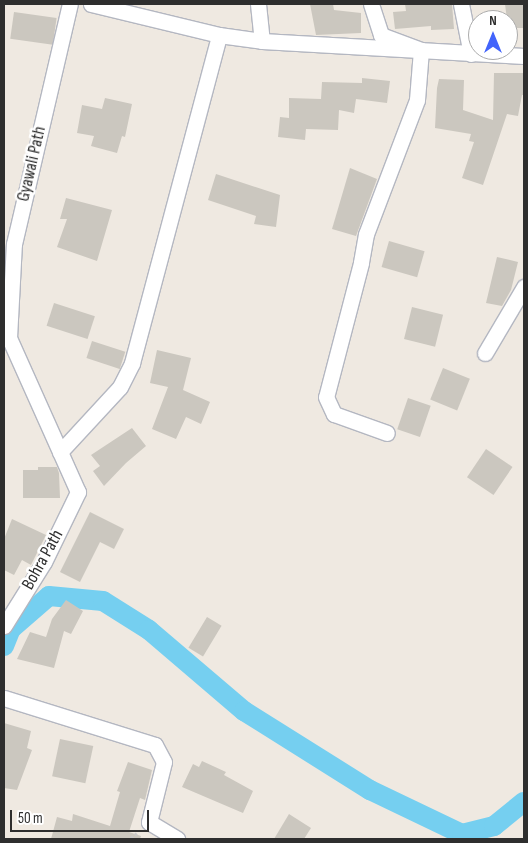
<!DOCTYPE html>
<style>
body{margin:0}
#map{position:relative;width:528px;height:843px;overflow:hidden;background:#efe9e1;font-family:"Sofia Sans Condensed",sans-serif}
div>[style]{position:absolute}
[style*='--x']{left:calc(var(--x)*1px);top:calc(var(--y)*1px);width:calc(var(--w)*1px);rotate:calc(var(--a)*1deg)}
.canal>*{height:20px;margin:-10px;padding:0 10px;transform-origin:10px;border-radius:10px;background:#75cff0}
.building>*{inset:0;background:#cbc7bf;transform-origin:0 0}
.path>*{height:3px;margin-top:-1.5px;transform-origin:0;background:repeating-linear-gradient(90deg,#c9c9c9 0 4px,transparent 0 6.5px)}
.roads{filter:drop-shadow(1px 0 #b4b7c1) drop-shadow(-1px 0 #b4b7c1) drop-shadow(0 1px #b4b7c1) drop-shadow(0 -1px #b4b7c1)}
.street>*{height:15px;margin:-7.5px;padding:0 7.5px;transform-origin:7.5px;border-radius:7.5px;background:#fff}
span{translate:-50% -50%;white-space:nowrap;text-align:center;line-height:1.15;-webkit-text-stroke:5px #fff;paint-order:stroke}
.street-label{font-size:18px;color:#2e2e2e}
.frame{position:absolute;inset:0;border:5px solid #2e2e2e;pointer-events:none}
.north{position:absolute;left:468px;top:10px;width:50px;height:50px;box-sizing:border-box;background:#fff;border:1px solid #ababab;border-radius:50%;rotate:0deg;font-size:14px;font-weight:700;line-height:20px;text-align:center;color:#2e2e2e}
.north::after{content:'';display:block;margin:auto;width:18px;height:22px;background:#4264fb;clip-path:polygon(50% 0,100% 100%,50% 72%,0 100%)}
.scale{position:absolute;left:10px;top:810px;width:139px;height:22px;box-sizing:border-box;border:2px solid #2e2e2e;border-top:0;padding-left:6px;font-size:15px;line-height:18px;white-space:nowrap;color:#2e2e2e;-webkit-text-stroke:4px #fff;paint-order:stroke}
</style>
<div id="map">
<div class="canal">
<div style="--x:4;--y:646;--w:18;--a:-68"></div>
<div style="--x:11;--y:629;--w:50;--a:-41"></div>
<div style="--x:49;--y:596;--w:54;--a:5.3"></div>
<div style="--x:103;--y:601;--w:54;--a:32.2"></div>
<div style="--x:149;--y:630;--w:125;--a:40.5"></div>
<div style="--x:244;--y:711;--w:149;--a:32.1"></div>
<div style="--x:370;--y:790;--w:102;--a:25.6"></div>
<div style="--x:462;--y:834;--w:33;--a:-14"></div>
<div style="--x:494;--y:826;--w:38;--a:-39"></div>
</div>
<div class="building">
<div style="clip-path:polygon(310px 4px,333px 4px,334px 10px,361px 13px,361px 33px,316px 35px)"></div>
<div style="clip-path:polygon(405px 4px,452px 4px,454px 29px,431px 30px,431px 26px,395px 29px,393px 12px,406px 11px)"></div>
<div style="clip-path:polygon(505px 4px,524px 4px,524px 28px,508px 28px)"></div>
<div style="left:14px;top:12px;width:43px;height:27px;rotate:8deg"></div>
<div style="clip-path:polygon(494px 73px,524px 73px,524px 95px,522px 95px,518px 116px,507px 114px,483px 185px,462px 178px,474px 142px,469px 141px,471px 134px,435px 128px,437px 88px,439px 79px,464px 80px,463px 110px,493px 120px)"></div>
<div style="clip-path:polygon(362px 78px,390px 81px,387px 103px,356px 99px,354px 113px,339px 110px,338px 130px,306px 129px,305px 140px,278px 137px,280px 117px,289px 118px,289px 98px,321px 99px,322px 82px,362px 83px)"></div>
<div style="clip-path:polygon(105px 98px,132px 104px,125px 137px,122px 136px,117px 153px,91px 146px,94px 136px,77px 133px,82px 105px,102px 109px)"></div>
<div style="clip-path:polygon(350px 168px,377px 179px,356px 236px,332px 229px)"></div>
<div style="clip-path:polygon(216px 174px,280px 195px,276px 227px,254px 224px,256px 216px,208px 200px)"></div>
<div style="clip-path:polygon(66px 198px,112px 210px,97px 261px,57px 247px,67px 219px,60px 219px)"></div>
<div style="left:389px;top:241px;width:37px;height:27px;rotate:16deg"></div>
<div style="clip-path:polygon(497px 257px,518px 262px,511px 290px,502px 306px,486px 303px)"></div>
<div style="left:54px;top:303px;width:43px;height:24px;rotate:18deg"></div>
<div style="left:412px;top:307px;width:32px;height:33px;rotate:14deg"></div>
<div style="left:92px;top:341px;width:35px;height:18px;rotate:18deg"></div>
<div style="clip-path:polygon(157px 350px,191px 358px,183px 390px,210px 402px,201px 424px,186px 417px,176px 439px,152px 429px,168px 387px,150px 383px)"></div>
<div style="left:443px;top:368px;width:29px;height:34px;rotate:22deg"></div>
<div style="left:408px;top:398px;width:24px;height:33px;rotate:19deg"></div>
<div style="clip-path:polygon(132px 428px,146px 446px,126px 463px,104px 486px,93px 471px,100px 466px,91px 455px)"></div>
<div style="left:486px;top:449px;width:32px;height:34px;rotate:34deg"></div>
<div style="clip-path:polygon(38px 467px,57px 467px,59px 473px,60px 498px,23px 498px,23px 470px,38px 470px)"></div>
<div style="clip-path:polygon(90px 512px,124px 529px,114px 549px,100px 542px,80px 582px,60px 572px)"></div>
<div style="clip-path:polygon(12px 519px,46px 535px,31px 565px,22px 560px,14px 575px,4px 570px,4px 539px)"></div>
<div style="clip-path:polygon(66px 600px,83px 611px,71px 634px,64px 631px,54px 668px,17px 659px,30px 632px,46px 637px,52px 619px)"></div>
<div style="left:207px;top:617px;width:17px;height:36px;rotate:31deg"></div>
<div style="clip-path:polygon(4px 723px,31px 731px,27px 748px,32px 750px,17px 790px,4px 788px)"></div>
<div style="left:60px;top:739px;width:34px;height:38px;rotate:12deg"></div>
<div style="clip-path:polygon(202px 761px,226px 772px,224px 775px,253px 791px,243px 813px,182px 787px,193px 764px,199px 767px)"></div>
<div style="clip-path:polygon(128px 762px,152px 770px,145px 800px,140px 798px,129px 832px,141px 836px,140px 839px,51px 839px,57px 817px,72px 821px,73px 814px,110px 826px,120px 792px,117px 791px)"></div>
<div style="clip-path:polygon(289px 814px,311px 828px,304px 839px,274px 839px)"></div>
</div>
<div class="path">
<div style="--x:130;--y:839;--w:9;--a:-41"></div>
</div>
<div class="roads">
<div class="street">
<div style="--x:91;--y:4;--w:132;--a:13.6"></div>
<div style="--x:219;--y:35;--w:43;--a:7.9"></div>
<div style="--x:262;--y:41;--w:262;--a:3.3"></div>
<div style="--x:258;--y:4;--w:37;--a:84"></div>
<div style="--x:371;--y:4;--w:33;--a:72"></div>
<div style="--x:381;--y:35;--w:43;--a:20.6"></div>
<div style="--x:421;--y:50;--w:50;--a:94.6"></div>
<div style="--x:417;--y:100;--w:143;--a:110.8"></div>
<div style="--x:366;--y:234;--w:29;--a:100"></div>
<div style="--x:361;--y:263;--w:138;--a:104.6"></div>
<div style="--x:326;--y:397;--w:19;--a:65"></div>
<div style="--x:334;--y:414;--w:56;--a:19.7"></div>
<div style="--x:461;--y:4;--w:51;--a:78.7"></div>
<div style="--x:485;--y:353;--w:77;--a:-59.4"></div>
<div style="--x:60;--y:452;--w:88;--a:-47.3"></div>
<div style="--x:120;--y:387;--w:27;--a:-63"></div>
<div style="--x:132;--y:363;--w:339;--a:-75.1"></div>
<div style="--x:4;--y:626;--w:75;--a:-58"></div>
<div style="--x:44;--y:562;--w:78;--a:-64.1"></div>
<div style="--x:78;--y:492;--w:169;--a:-114.1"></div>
<div style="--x:9;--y:338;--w:94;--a:-87"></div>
<div style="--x:14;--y:244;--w:246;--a:-76.9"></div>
<div style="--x:4;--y:698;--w:158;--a:17.3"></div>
<div style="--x:155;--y:745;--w:19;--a:62"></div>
<div style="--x:164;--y:762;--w:62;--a:104"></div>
<div style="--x:149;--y:822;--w:33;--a:31"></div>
</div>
</div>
<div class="street-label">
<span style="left:32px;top:164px;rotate:-77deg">Gyawali Path</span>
<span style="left:43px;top:560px;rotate:-61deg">Bohra Path</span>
</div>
<div class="frame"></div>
<div class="north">N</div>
<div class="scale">50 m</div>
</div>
